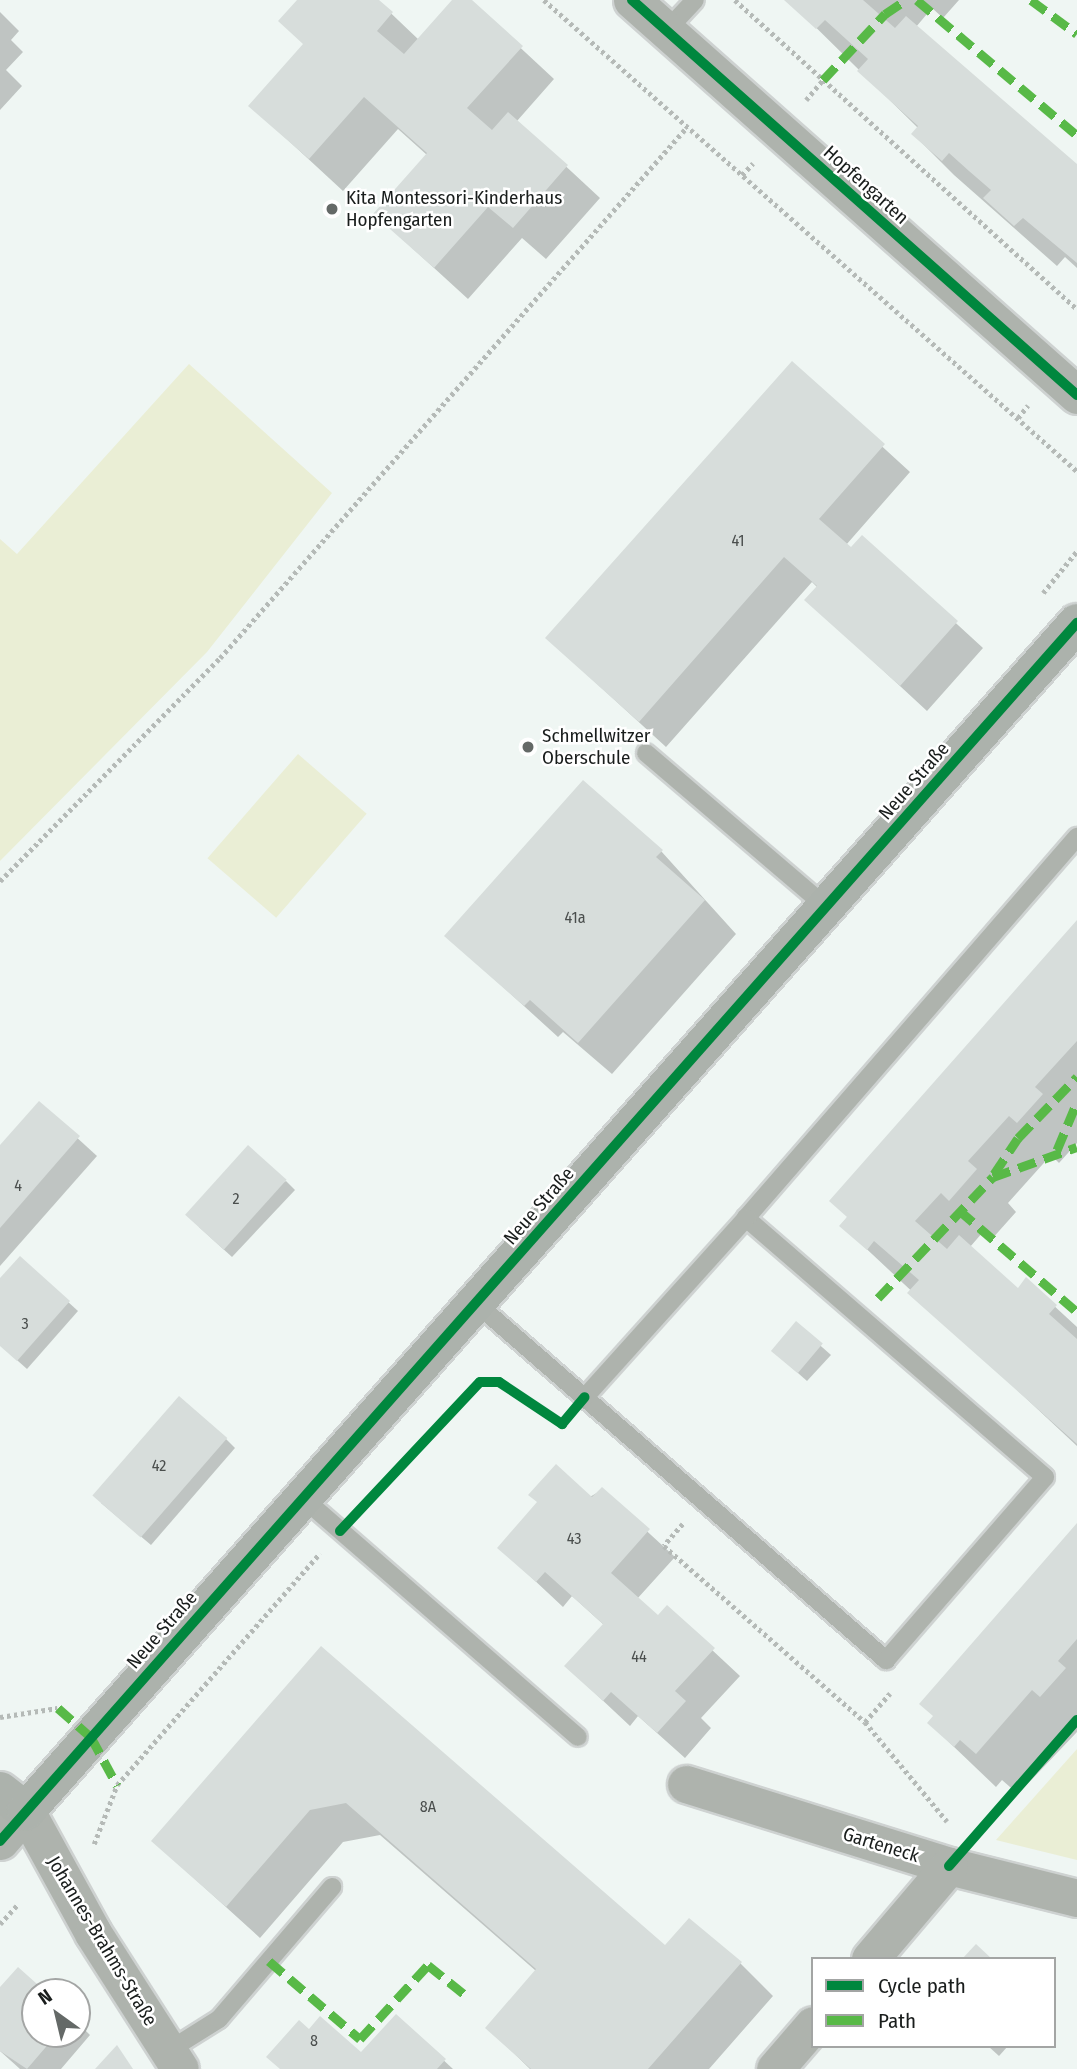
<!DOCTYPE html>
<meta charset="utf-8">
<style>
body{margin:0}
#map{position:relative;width:1077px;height:2069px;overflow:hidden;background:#eff6f3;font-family:"Fira Sans Condensed",sans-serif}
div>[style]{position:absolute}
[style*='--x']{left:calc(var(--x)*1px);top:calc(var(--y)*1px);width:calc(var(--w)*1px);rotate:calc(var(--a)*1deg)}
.green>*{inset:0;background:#eaeed5;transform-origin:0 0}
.shadow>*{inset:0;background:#0003}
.building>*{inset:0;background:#d7dddb;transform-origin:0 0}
.path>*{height:4.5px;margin-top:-2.25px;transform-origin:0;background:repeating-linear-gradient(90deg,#b5bab7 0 3.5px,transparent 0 7px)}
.roads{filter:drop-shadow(2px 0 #ced2d1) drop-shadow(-2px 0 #ced2d1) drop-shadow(0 2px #ced2d1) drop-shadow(0 -2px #ced2d1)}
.lane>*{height:18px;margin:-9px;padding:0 9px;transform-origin:9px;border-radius:9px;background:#aeb3ad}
.street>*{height:37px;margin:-18.5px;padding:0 18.5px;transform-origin:18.5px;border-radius:18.5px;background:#aeb3ad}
.secondary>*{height:38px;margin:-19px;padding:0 19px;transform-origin:19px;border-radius:19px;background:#acb2ac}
.quiet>*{height:9px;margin-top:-4.5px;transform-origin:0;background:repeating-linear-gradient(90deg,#58b947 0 18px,transparent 0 27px)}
.cycleway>*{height:10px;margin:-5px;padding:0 5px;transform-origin:5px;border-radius:5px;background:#00873e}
.dots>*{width:19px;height:19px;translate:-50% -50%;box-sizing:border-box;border:4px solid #fff;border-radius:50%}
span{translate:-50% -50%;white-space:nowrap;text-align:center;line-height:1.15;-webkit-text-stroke:5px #fff;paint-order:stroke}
.number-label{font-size:16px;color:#4a4e4d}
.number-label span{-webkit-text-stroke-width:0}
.street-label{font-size:19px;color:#191d1c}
.poi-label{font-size:19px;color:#191d1c}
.left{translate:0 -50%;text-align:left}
.legend{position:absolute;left:811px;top:1957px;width:245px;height:91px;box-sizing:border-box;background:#fff;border:2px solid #a3a5a4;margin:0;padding:9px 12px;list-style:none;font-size:21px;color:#191d1c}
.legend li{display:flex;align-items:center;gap:14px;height:35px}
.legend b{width:35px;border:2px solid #a3a5a4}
.north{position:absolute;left:21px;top:1978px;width:70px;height:70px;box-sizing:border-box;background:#fff;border:2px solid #a3a5a4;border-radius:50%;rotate:326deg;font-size:19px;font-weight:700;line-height:28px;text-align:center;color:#191d1c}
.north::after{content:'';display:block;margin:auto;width:24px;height:32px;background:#646967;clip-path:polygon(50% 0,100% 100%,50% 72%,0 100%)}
</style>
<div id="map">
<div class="green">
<div style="clip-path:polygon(189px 364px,332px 493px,207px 652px,0 861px,0 539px,17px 554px)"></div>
<div style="left:298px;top:754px;width:91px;height:138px;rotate:41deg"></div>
<div style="clip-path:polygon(1077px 1749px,1077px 1860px,996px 1840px)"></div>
</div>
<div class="shadow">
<div style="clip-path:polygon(299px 0,377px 0,419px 40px,454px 0,469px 0,554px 79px,517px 121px,600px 198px,546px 259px,522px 238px,468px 299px,375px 214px,427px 155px,398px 129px,343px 191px,251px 106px,304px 45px)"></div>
<div style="clip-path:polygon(788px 0,959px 0,943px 18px,932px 8px,916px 27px,1077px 166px,1077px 268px,1065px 257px,1057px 266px,954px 175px,913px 134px,918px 128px)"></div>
<div style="clip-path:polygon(0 12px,19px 31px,11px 40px,23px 52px,6px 70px,22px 86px,0 110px)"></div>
<div style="clip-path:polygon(792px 364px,910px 472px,846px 545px,851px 550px,862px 537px,983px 648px,927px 711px,807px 600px,818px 588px,812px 582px,666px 747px,547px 638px)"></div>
<div style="clip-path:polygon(661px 851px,736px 934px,612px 1074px,563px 1032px,558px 1037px,447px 936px)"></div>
<div style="clip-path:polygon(1077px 923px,1077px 1143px,1059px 1163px,1051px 1155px,1008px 1203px,1016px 1212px,991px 1240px,983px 1232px,970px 1247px,1018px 1290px,1026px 1280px,1077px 1327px,1077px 1446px,841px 1225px)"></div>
<div style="clip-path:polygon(39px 1103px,97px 1156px,0 1266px,0 1148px)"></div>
<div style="clip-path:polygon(286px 1181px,295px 1190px,232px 1257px,199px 1227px)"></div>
<div style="clip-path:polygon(20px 1258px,78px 1311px,27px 1369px,0 1345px,0 1280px)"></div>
<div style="clip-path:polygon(796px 1324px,831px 1355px,807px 1381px,782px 1359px)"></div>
<div style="clip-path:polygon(226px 1439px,235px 1448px,151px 1545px,101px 1503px)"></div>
<div style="clip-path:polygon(602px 1490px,675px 1557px,637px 1599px,658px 1618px,667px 1608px,740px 1676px,701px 1718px,711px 1728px,685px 1758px,638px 1716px,630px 1726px,566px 1666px,604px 1625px,572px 1596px,563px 1607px,500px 1548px)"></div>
<div style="clip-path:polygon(1077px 1526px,1077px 1732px,1018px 1794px,1002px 1780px,996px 1787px,929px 1723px)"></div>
<div style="clip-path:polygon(321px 1648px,665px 1947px,740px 1963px,773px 1996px,709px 2069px,530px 2069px,487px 2027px,536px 1971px,380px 1835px,343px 1842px,260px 1938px,153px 1841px)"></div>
<div style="clip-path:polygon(0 1990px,44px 1992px,35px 1992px,35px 2034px,77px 2034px,77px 2022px,90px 2035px,61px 2069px,20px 2069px,0 2051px)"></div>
<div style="clip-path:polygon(396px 2016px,453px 2069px,281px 2069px,309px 2031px,361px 2055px)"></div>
<div style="clip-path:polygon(988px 2046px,1008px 2046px,999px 2056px)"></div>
</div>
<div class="building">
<div style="clip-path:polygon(297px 0,379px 0,393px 12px,377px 31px,404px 54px,452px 0,472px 0,523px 46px,467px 108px,492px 130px,508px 112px,568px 165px,513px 228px,488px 207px,434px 268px,373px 214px,427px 153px,364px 97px,309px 159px,248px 106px,303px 44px,278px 21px)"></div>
<div style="clip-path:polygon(784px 0,863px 0,895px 28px,906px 16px,1077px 164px,1077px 263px,1023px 218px,1014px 226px,983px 198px,991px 190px,969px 171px,949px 153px,942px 161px,911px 134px,918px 126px,857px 71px,868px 59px,825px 20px,816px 29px)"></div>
<div style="clip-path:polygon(792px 361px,885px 444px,819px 519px,851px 547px,862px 535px,958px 621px,900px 686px,804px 600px,817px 586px,784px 557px,639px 722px,545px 638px)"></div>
<div style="clip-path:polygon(583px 780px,663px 850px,656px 857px,705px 900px,578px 1043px,530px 1000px,524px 1006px,444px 936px)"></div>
<div style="clip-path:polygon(1077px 920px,1077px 1041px,1035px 1087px,1043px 1094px,1017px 1123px,1009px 1116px,968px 1161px,977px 1169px,949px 1201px,941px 1193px,915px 1221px,947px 1249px,959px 1235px,1018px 1288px,1026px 1277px,1057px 1305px,1049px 1314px,1077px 1339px,1077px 1444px,907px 1293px,919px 1280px,874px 1241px,867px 1250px,839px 1226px,847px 1217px,829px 1201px)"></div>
<div style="clip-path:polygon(39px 1101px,80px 1136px,0 1228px,0 1145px)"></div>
<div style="left:248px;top:1145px;width:52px;height:94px;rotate:42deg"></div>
<div style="clip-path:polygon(20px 1256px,70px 1301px,17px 1361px,0 1346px,0 1278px)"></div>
<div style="left:796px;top:1321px;width:35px;height:39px;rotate:40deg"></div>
<div style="left:179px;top:1396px;width:64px;height:132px;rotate:41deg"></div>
<div style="clip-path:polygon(556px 1464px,592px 1497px,602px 1487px,650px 1529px,611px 1573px,658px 1615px,667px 1605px,715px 1648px,675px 1691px,686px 1701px,657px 1733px,611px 1692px,603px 1701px,564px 1666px,603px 1624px,545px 1572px,536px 1582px,497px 1548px,537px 1502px,528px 1495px)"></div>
<div style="clip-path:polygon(1077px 1523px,1077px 1639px,1058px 1661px,1066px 1668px,1040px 1697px,1032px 1690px,976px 1754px,960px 1740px,954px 1747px,927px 1723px,933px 1716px,919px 1704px)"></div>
<div style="clip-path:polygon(321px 1646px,665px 1945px,689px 1918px,742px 1962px,648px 2069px,531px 2069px,485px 2028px,536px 1969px,346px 1803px,310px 1810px,226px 1907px,151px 1841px)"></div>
<div style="clip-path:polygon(976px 1944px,992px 1959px,962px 1959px)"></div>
<div style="clip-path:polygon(18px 1967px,46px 1992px,35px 1992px,35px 2034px,57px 2034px,27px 2069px,0 2051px,0 1987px)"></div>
<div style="clip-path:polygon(396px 2014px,446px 2059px,437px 2069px,280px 2069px,266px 2057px,299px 2020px,309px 2029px,320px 2016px,361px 2052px)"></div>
<div style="clip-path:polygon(117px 2045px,133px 2069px,95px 2069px)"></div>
</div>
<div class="path">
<div style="--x:544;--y:0;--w:711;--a:41.47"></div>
<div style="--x:735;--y:0;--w:461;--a:42.1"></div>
<div style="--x:806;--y:100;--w:26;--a:-50"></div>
<div style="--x:742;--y:175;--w:16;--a:-47"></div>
<div style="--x:1018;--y:418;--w:16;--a:-52"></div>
<div style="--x:1043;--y:593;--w:54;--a:-51"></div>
<div style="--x:0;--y:881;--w:313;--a:-45.4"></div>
<div style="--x:220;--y:658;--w:707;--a:-48.67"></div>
<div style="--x:683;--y:1524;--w:29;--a:131"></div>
<div style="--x:664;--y:1546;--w:267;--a:41.2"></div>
<div style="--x:865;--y:1722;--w:38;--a:-49"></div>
<div style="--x:0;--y:1717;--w:58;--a:-9"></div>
<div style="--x:865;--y:1722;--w:129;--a:50.4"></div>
<div style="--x:94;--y:1844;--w:63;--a:-68.7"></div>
<div style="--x:117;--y:1785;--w:308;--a:-48.8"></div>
<div style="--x:0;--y:1924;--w:25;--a:-48"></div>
</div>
<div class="roads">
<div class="lane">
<div style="--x:666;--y:31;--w:42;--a:-46.9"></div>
<div style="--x:646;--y:753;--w:237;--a:40.5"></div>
<div style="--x:476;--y:1303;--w:544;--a:41.05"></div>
<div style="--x:886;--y:1660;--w:242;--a:-49"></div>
<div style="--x:1045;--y:1477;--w:396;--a:-139.1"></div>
<div style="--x:746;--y:1218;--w:505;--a:-49.02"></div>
<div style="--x:585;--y:1397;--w:241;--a:-48"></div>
<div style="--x:303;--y:1498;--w:364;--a:41"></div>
<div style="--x:168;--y:2051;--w:60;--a:-32.1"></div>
<div style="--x:219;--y:2019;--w:174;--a:-49.4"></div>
</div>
<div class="street">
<div style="--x:632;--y:0;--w:595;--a:41.59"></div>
<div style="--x:686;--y:1784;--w:275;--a:17.3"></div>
<div style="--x:949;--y:1866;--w:132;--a:14"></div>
<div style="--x:0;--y:1841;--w:40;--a:-49"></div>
<div style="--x:26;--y:1811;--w:139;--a:61.2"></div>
<div style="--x:93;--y:1933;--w:161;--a:57.4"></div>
<div style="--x:870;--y:1959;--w:122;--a:-49.7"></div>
<div style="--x:775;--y:2069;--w:58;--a:-49.2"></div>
</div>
<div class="secondary">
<div style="--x:0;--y:1791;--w:33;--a:38"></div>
<div style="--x:26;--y:1811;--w:1586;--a:-48.5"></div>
</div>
</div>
<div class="quiet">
<div style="--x:917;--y:0;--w:209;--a:40.2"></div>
<div style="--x:1031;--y:0;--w:57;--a:36.5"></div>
<div style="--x:823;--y:80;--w:91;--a:-46.8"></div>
<div style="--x:885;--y:14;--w:25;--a:-34"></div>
<div style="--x:1057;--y:1150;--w:52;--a:-67.4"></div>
<div style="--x:994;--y:1174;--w:43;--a:-56.3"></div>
<div style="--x:1018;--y:1138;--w:85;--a:-46"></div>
<div style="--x:959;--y:1210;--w:156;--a:40.8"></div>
<div style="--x:878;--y:1298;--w:167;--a:-46.5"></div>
<div style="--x:993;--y:1177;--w:89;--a:-19.7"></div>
<div style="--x:58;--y:1708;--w:44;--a:41.3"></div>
<div style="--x:91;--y:1737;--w:55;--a:61.6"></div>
<div style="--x:269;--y:1961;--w:120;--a:40.6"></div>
<div style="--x:360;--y:2039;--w:100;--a:-47.4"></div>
<div style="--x:428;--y:1965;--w:51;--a:38.7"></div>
</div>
<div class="cycleway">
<div style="--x:632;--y:0;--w:595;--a:41.59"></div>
<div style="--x:340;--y:1531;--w:204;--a:-46.8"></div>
<div style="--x:480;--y:1382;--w:19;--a:0"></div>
<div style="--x:499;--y:1382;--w:76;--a:33.7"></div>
<div style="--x:562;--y:1424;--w:35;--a:-50"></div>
<div style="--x:0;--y:1841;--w:1626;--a:-48.52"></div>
<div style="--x:949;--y:1866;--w:194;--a:-48.8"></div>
</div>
<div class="dots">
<div style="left:332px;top:209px;background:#646967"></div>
<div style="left:528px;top:747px;background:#646967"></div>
</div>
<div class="number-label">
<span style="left:738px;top:541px">41</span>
<span style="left:575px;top:918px">41a</span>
<span style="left:18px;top:1186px">4</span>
<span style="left:236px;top:1199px">2</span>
<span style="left:25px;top:1324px">3</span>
<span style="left:159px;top:1466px">42</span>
<span style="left:574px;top:1539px">43</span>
<span style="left:639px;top:1657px">44</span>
<span style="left:428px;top:1807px">8A</span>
<span style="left:314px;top:2041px">8</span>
</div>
<div class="street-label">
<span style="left:866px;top:185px;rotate:42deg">Hopfengarten</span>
<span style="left:914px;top:781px;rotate:-49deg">Neue Straße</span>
<span style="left:539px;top:1206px;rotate:-49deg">Neue Straße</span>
<span style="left:162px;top:1630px;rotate:-49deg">Neue Straße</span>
<span style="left:881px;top:1845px;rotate:17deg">Garteneck</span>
<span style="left:102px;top:1941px;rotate:59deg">Johannes-Brahms-Straße</span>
</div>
<div class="poi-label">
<span class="left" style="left:346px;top:209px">Kita Montessori-Kinderhaus<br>Hopfengarten</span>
<span class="left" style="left:542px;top:747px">Schmellwitzer<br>Oberschule</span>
</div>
<ul class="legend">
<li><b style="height:9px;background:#00873e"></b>Cycle path</li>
<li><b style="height:9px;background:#58b947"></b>Path</li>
</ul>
<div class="north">N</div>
</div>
